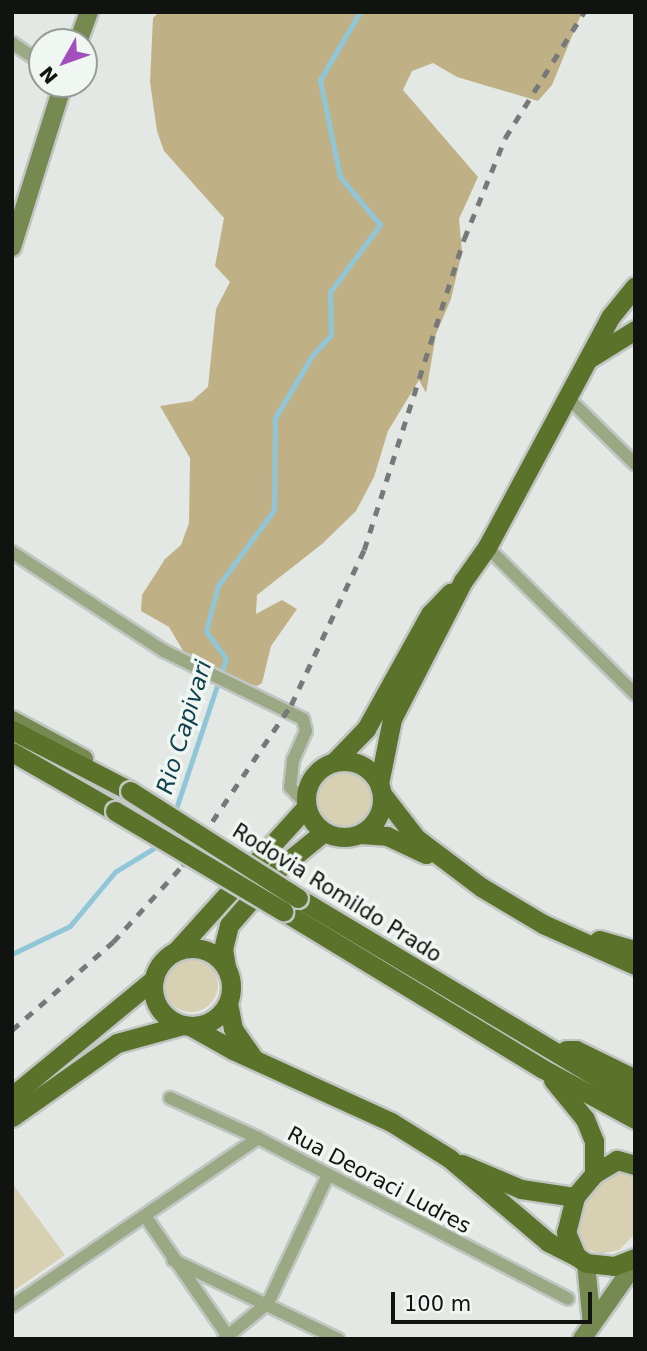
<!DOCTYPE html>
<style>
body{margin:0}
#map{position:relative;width:647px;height:1351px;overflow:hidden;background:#e3e8e5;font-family:"DejaVu Sans",sans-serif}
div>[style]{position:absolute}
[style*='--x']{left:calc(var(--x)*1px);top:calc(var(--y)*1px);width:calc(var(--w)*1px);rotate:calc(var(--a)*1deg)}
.green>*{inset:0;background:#d8d0b2}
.round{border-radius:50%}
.forest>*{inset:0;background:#bfb185}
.stream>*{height:4.5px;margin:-2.25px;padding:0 2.25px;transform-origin:2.25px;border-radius:2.25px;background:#90c6d8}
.roads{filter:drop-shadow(2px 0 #c1c6c3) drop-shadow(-2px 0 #c1c6c3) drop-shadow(0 2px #c1c6c3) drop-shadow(0 -2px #c1c6c3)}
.street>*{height:12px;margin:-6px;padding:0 6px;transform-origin:6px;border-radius:6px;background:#9aa883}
.secondary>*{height:18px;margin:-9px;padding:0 9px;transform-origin:9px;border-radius:9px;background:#758951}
.primary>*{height:19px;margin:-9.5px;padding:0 9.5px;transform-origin:9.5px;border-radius:9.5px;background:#5b722a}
.primary>.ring{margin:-9.5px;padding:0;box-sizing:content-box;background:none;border:19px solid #5b722a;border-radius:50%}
.rail>*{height:4.5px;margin-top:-2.25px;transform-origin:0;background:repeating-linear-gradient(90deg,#767977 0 9px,transparent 0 18px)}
.bridges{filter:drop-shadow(2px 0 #c1c6c3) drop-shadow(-2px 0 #c1c6c3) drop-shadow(0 2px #c1c6c3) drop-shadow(0 -2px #c1c6c3)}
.primary-bridge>*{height:19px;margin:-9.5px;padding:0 9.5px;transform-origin:9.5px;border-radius:9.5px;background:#5b722a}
span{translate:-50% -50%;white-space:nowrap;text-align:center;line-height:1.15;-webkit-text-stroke:7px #f0f6f2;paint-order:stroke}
.street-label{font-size:21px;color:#111311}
.water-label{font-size:23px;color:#11414e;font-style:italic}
.frame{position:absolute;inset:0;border:14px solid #111311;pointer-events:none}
.north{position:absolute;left:28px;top:28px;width:70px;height:70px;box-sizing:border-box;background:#f0f6f2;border:2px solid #979b98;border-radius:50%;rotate:230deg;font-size:19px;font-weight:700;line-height:28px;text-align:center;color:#111311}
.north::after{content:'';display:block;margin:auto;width:24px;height:32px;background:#a24fbd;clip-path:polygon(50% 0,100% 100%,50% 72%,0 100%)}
.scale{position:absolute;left:391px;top:1292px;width:201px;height:32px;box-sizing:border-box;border:4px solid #111311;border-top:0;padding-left:9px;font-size:21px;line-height:24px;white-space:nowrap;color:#111311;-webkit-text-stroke:5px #f0f6f2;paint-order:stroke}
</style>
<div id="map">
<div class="green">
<div class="round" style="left:314px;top:770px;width:58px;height:58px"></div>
<div class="round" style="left:164px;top:958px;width:54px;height:54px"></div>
<div style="clip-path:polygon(613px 1171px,635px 1175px,635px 1234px,619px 1250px,600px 1254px,583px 1247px,573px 1230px,579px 1203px,590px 1185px)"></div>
<div style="clip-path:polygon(12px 1183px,65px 1255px,12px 1292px)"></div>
</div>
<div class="forest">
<div style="clip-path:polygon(159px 12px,582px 12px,552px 85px,538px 101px,457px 77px,433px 63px,412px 71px,403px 90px,478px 177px,459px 219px,462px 252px,451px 299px,436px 334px,426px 393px,419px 380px,388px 431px,374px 477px,356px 511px,322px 544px,257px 595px,256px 614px,282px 600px,297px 609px,271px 646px,262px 683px,257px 686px,215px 676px,185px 654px,169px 627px,141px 611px,142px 595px,165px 559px,181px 545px,189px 523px,190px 458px,160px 406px,192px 401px,208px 387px,216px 309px,230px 282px,215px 266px,224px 218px,164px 151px,157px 131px,150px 82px,153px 18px)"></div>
</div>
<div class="stream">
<div style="--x:175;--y:812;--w:161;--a:-71.6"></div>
<div style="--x:226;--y:659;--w:34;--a:-126"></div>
<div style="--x:206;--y:631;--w:47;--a:-75.1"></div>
<div style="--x:218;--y:586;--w:94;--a:-53.6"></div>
<div style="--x:274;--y:510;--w:92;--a:-89.4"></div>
<div style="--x:275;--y:418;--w:72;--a:-59.2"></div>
<div style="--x:312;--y:356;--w:28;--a:-48"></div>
<div style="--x:331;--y:335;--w:43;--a:-91.3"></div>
<div style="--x:330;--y:292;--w:84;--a:-53.3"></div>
<div style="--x:380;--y:225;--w:62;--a:-129.8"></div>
<div style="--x:340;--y:177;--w:99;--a:-101.7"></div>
<div style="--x:320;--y:80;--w:79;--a:-59.5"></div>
<div style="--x:12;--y:954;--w:64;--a:-25.8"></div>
<div style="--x:70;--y:926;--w:70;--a:-50.2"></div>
<div style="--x:115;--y:872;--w:52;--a:-31.5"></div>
</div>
<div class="roads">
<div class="street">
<div style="--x:12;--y:43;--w:36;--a:34"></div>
<div style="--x:569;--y:399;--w:93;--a:44.6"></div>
<div style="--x:487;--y:547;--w:209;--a:44.8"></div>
<div style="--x:12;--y:552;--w:181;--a:33.1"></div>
<div style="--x:164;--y:651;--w:155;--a:26.1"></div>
<div style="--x:303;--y:719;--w:12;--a:76"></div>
<div style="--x:306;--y:731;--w:32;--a:114"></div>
<div style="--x:293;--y:760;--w:27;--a:96"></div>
<div style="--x:290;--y:787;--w:22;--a:47"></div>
<div style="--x:170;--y:1098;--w:97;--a:24.4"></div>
<div style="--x:258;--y:1138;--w:349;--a:27.4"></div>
<div style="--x:145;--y:1216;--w:150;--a:55.4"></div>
<div style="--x:173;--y:1260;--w:183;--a:25.6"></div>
<div style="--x:12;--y:1306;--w:298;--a:-34.3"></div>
<div style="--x:224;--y:1339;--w:57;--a:-39.3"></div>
<div style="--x:268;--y:1303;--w:141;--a:-64.9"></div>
</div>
<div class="secondary">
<div style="--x:78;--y:42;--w:32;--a:-70"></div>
<div style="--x:12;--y:247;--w:171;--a:-72.6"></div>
<div style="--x:12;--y:720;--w:82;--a:28.4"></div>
<div style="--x:586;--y:1263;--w:62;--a:84.5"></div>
<div style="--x:582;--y:1339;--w:92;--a:-54.8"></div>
</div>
<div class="primary">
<div style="--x:590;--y:358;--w:53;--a:-31.9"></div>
<div style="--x:12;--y:730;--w:133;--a:27.3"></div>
<div style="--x:12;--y:752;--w:119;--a:29.8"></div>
<div class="ring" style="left:306px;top:761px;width:57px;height:57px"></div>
<div style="--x:334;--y:762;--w:46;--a:-45.9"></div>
<div style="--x:366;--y:729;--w:132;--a:-60.9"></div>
<div style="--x:430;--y:614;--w:30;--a:-46"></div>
<div style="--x:379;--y:784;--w:66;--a:-78.7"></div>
<div style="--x:392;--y:719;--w:155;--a:-62.8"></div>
<div style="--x:463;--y:581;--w:42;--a:-54.8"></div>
<div style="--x:487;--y:547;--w:262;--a:-61.8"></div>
<div style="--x:611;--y:316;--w:38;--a:-51"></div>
<div style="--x:382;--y:794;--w:56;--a:52.3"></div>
<div style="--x:416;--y:838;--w:81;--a:37"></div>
<div style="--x:481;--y:887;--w:72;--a:30.8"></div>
<div style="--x:543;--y:924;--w:101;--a:24"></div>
<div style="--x:360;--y:834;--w:27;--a:4"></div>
<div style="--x:387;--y:836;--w:43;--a:24.8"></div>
<div style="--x:298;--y:898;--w:393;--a:30.9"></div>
<div style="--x:283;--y:911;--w:304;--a:31.3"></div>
<div style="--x:543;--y:1069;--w:105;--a:28.5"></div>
<div style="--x:599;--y:940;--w:37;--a:16"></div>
<div class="ring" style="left:153px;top:948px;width:59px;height:59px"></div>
<div style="--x:176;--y:951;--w:194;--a:-47.9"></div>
<div style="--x:226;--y:967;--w:18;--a:-99"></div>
<div style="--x:223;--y:949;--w:25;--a:-76"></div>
<div style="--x:229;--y:925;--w:73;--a:-48.9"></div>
<div style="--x:277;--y:870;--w:60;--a:-39"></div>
<div style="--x:228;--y:1003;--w:26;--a:79"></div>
<div style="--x:233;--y:1029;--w:35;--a:55"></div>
<div style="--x:190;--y:1026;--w:49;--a:29.2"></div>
<div style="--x:233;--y:1050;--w:174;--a:24.5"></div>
<div style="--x:391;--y:1122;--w:68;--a:31.8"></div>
<div style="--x:449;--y:1158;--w:130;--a:40.3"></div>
<div style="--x:548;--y:1242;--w:31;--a:27"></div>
<div style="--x:566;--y:1050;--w:10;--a:0"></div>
<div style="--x:576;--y:1050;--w:66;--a:26.2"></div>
<div style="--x:553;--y:1080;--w:50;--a:50.6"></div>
<div style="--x:585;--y:1119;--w:24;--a:68"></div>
<div style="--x:594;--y:1141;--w:33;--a:90"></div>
<div style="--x:12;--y:1096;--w:184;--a:-39.5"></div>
<div style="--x:12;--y:1117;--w:128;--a:-35.2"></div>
<div style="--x:117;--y:1043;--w:68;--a:-15.3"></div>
<div style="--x:462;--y:1164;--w:64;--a:23"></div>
<div style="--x:521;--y:1189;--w:55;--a:8.4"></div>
<div style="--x:635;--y:1165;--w:19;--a:-164"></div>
<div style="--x:617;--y:1160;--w:27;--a:149"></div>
<div style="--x:594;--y:1174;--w:30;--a:130"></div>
<div style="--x:575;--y:1197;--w:36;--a:104"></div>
<div style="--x:566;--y:1232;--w:26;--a:67"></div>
<div style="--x:576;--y:1256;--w:12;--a:35"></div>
<div style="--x:586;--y:1263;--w:28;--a:6"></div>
<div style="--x:614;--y:1266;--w:22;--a:-21"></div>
</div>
</div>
<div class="rail">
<div style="--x:12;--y:1030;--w:134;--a:-41.1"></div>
<div style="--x:113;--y:942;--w:103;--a:-47.8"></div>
<div style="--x:182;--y:866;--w:194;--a:-55.9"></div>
<div style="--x:291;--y:705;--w:171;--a:-64.8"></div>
<div style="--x:364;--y:550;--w:327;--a:-72.2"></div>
<div style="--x:464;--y:239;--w:109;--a:-67.9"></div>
<div style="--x:505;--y:138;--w:149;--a:-57.9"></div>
</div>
<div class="bridges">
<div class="primary-bridge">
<div style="--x:130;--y:791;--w:199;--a:32.5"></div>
<div style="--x:115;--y:811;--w:196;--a:30.8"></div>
</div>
</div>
<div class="street-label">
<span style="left:337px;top:893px;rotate:32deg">Rodovia Romildo Prado</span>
<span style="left:379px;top:1180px;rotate:28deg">Rua Deoraci Ludres</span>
</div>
<div class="water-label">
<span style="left:184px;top:727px;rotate:-73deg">Rio Capivari</span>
</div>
<div class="frame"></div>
<div class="north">N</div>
<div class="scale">100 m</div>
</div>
